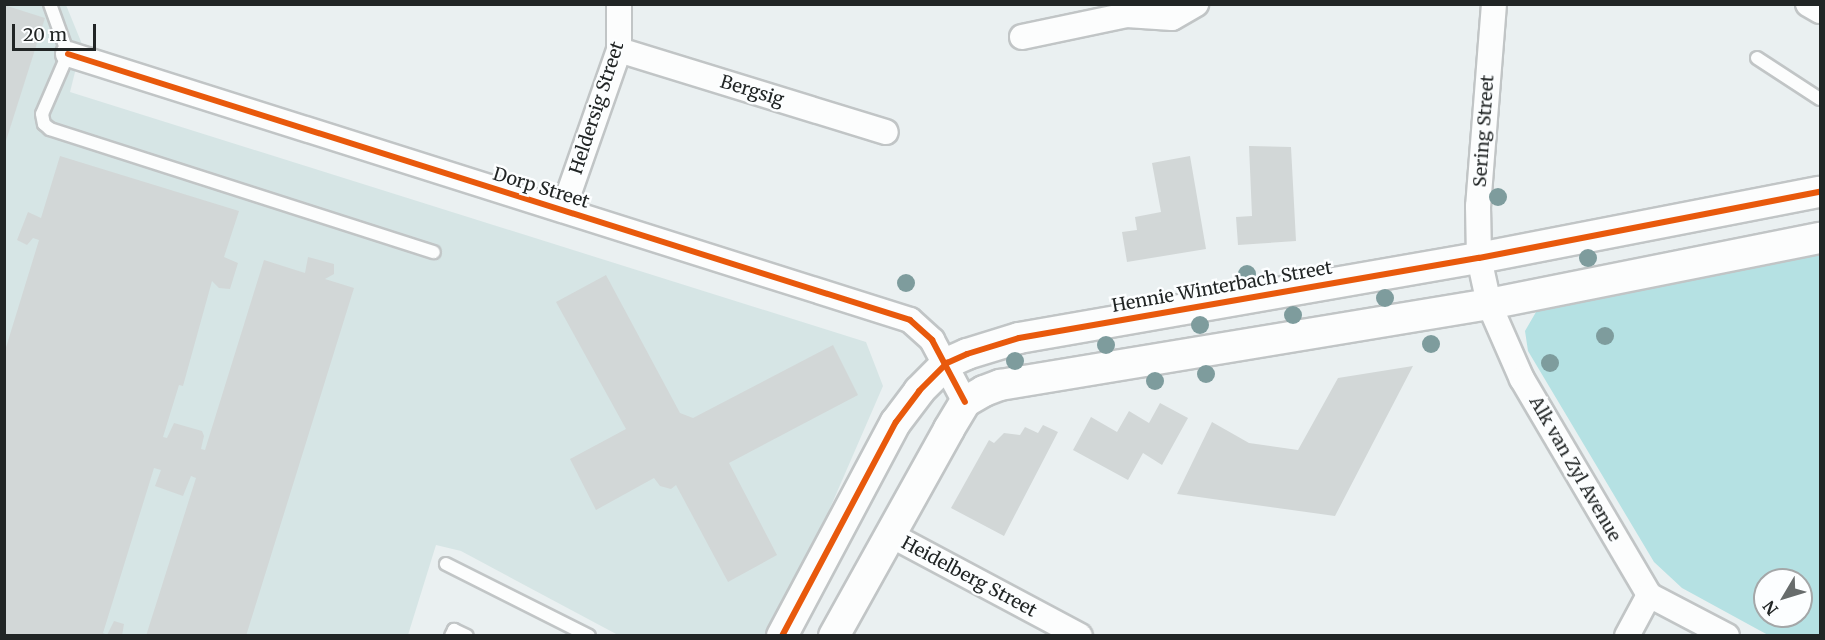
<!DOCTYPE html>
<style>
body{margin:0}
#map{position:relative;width:1825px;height:640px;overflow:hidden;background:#eaf0f1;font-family:Merriweather,serif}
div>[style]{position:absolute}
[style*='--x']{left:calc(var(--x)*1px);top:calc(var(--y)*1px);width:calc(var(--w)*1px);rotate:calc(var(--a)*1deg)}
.built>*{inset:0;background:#d6e5e5}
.green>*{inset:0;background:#b5e1e3}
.building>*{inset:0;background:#d2d7d7}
.roads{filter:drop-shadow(2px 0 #c1c5c6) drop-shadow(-2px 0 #c1c5c6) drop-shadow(0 2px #c1c5c6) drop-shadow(0 -2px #c1c5c6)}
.service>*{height:12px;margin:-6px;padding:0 6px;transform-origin:6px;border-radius:6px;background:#fcfdfd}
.minor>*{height:24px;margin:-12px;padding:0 12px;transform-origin:12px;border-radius:12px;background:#fcfdfd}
.tertiary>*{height:30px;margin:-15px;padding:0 15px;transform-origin:15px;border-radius:15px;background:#fcfdfd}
.cycleway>*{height:6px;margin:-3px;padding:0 3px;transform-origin:3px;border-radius:3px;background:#e8590c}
.trees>*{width:18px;height:18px;margin:-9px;border-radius:50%;background:#7e9c9d}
span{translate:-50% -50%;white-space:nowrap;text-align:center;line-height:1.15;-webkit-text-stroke:5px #fcfeff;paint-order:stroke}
.street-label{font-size:18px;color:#212525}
.frame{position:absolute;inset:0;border:6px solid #212525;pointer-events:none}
.north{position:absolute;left:1753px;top:568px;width:60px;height:60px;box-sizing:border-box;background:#fcfeff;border:2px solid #a4a7a8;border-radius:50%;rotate:232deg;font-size:16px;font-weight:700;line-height:24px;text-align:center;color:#212525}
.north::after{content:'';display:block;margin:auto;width:21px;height:27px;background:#676c6c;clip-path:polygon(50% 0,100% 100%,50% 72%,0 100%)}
.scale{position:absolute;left:12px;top:24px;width:84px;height:27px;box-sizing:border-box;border:3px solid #212525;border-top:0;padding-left:8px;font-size:18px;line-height:21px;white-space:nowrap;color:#212525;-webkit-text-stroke:4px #fcfeff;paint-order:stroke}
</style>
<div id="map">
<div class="built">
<div style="clip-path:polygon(4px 5px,66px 5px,82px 44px,70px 92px,866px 342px,883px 386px,801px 575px,769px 635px,618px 635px,461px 551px,436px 545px,408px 635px,5px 635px)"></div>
</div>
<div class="green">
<div style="clip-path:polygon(evenodd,1820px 254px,1820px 635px,1768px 635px,1682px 588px,1654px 562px,1528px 351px,1525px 331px,1536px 312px,1546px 306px,1820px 254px,1765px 580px,1801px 580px,1801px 616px,1765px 616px,1765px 580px)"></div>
</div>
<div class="building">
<div style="clip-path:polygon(4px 5px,45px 18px,5px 144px,4px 144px)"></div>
<div style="clip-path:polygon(1249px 146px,1291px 147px,1296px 241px,1238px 245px,1236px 217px,1252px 216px)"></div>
<div style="clip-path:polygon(60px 156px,239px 211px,224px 257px,238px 263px,230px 289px,219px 288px,212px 281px,183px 386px,179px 385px,163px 437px,167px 438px,174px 423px,202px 431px,204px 436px,201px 449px,205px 450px,264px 260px,305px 273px,308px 257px,334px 264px,334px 274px,325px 279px,354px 288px,246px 636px,146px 636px,196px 478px,191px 476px,183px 496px,155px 486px,161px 470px,154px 468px,103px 633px,107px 635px,114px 621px,124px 624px,122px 636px,4px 636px,4px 354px,39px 240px,33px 238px,27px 245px,17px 240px,28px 212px,41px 218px)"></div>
<div style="clip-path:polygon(1190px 156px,1206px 249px,1127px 262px,1122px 232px,1137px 230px,1135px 217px,1161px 212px,1152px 163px)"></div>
<div style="clip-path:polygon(606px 275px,680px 413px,693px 418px,833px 345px,858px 395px,729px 463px,777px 555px,728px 582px,676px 485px,671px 489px,660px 486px,654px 478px,596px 510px,570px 459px,626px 429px,556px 302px)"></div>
<div style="clip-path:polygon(1413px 366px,1335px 516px,1177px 494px,1212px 422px,1249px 443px,1298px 450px,1338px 378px)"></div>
<div style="clip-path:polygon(1160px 403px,1188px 418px,1162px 465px,1143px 453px,1128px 480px,1073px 450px,1091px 417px,1117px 432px,1129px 411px,1149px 423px)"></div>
<div style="clip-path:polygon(1043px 425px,1058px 432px,1004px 536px,951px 508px,989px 440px,994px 443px,1004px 433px,1020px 435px,1025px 427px,1038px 433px)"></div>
</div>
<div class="roads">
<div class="service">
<div style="--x:50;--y:4;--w:53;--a:70.2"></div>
<div style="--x:68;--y:54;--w:65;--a:113.4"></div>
<div style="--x:42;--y:114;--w:10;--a:79"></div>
<div style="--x:44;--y:124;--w:8;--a:40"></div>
<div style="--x:50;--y:129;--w:403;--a:17.8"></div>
<div style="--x:1757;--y:58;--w:75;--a:33.1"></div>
<div style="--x:446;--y:564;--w:160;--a:26.7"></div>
<div style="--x:451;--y:636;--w:7;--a:-63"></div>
<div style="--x:454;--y:630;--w:14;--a:25"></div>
</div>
<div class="minor">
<div style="--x:1494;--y:4;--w:203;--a:94.5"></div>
<div style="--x:1478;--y:206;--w:52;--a:88.9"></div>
<div style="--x:1479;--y:258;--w:47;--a:77.7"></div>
<div style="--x:1489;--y:304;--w:82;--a:66.3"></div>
<div style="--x:1522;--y:379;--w:251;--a:59.5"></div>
<div style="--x:1649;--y:595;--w:88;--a:27.7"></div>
<div style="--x:1808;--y:4;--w:14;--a:30"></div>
<div style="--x:1127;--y:15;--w:45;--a:3.8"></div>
<div style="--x:1172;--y:18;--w:28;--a:-30"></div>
<div style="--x:1022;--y:37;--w:107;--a:-11.8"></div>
<div style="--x:1127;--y:15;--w:13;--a:-61"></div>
<div style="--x:619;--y:50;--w:279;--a:17.1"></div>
<div style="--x:68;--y:54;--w:883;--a:17.53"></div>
<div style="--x:910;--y:320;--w:30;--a:42"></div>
<div style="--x:932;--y:340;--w:70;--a:62"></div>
<div style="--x:563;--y:210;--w:170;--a:-70.7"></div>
<div style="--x:619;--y:50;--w:46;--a:-90"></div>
<div style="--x:891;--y:535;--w:214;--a:28.1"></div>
<div style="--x:1627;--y:636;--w:47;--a:-61.8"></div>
</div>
<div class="tertiary">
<div style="--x:782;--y:636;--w:242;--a:-62"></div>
<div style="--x:896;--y:422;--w:39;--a:-53"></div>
<div style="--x:919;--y:391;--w:40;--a:-45"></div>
<div style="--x:947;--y:363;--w:22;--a:-24"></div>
<div style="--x:967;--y:354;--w:54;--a:-17.1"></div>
<div style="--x:1019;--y:338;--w:467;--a:-9.9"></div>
<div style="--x:1479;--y:258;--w:347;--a:-11"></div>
<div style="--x:834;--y:636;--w:237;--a:-60.9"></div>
<div style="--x:949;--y:429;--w:31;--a:-59"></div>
<div style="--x:965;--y:402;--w:22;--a:-30"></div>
<div style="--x:984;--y:391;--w:17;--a:-21"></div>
<div style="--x:1000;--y:385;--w:496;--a:-9.4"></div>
<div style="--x:1489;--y:304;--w:338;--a:-11.3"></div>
</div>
</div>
<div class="cycleway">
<div style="--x:68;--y:54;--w:883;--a:17.53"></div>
<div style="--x:910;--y:320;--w:30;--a:42"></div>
<div style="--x:932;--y:340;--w:70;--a:62"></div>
<div style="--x:782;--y:636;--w:242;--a:-62"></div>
<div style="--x:896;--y:422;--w:39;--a:-53"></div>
<div style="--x:919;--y:391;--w:40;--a:-45"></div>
<div style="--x:947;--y:363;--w:22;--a:-24"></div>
<div style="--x:967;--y:354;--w:54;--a:-17.1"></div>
<div style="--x:1019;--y:338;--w:467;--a:-9.9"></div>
<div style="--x:1479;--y:258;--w:347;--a:-11"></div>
</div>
<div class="trees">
<div style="left:1498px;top:197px"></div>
<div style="left:1588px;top:258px"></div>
<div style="left:1247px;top:274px"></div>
<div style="left:906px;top:283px"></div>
<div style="left:1385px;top:298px"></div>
<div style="left:1293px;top:315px"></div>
<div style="left:1200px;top:325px"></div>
<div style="left:1605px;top:336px"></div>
<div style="left:1431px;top:344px"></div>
<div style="left:1106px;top:345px"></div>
<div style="left:1015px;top:361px"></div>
<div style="left:1550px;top:363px"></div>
<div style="left:1206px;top:374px"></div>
<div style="left:1155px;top:381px"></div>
</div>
<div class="street-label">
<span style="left:752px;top:91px;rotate:17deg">Bergsig</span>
<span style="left:597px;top:108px;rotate:-72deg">Heldersig Street</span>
<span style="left:1484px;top:131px;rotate:-86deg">Sering Street</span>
<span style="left:541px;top:188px;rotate:17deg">Dorp Street</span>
<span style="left:1222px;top:287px;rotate:-10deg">Hennie Winterbach Street</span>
<span style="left:1575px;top:469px;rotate:60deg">Alk van Zyl Avenue</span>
<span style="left:969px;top:577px;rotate:28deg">Heidelberg Street</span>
</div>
<div class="frame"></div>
<div class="north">N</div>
<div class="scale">20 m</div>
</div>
